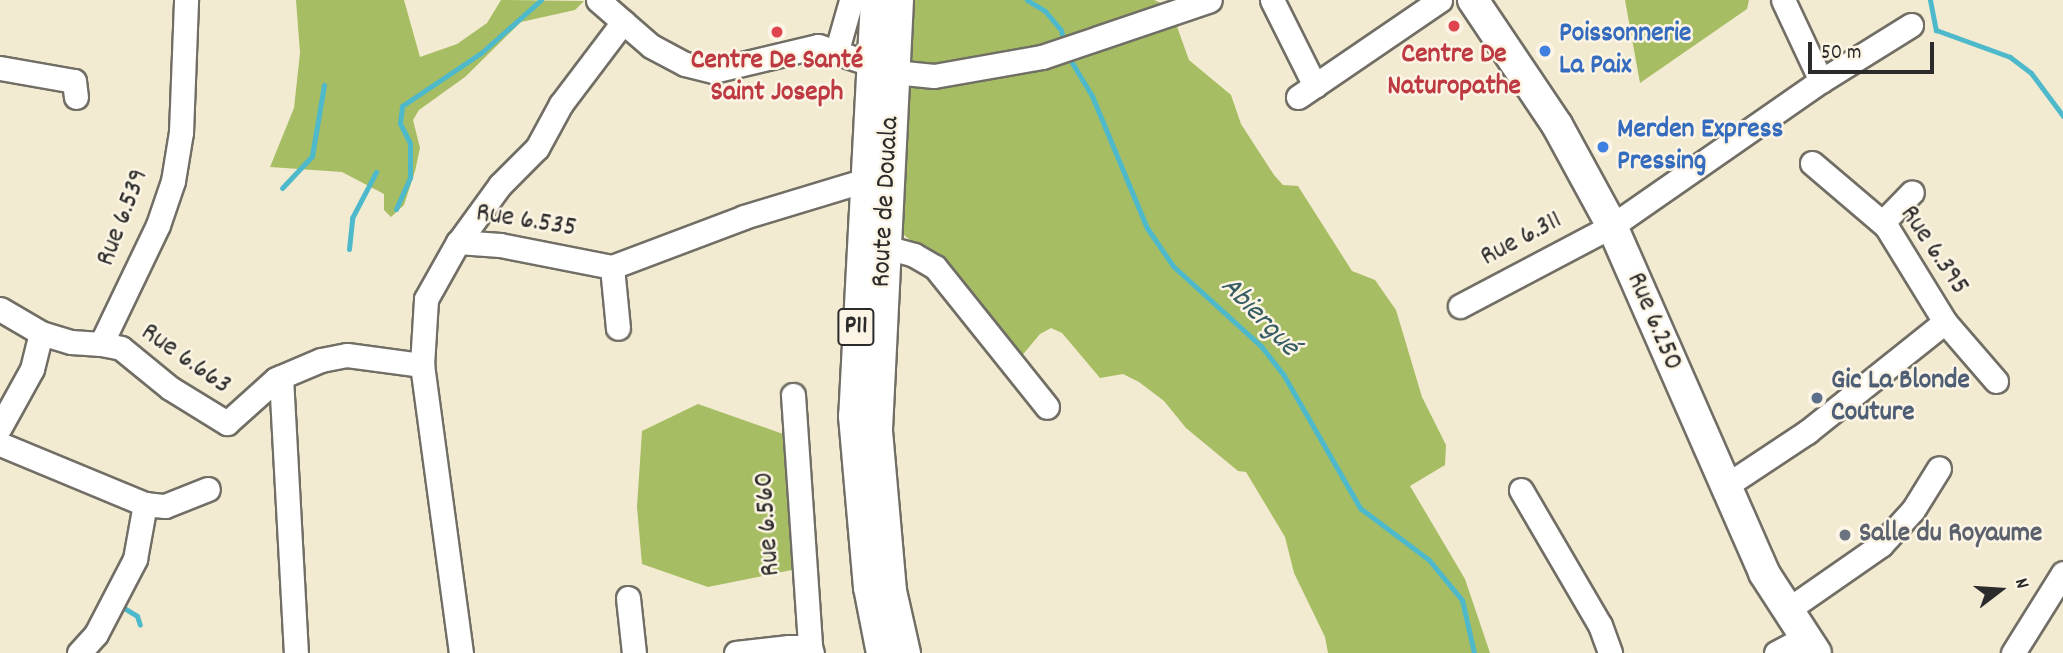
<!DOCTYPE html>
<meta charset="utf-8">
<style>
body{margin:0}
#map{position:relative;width:2063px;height:653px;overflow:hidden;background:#f3ebd1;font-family:Dekko,sans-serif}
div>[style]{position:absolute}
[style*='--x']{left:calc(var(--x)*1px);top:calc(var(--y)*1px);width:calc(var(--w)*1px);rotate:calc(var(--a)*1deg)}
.green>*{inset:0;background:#a6bd63}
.stream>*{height:5px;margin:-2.5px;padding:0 2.5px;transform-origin:2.5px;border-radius:2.5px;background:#4fb9cc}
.roads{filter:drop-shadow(2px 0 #716e65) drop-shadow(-2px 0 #716e65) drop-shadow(0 2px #716e65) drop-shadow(0 -2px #716e65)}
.minor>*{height:23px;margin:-11.5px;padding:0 11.5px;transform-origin:11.5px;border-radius:11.5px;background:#fff}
.major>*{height:30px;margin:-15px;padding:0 15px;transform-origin:15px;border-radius:15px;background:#fff}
.dots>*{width:19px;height:19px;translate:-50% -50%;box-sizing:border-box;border:4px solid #fcf5e5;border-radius:50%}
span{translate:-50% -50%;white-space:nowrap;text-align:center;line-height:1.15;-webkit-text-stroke:5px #fcf5e5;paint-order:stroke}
.shield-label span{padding:2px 5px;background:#fcf5e5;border:2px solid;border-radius:5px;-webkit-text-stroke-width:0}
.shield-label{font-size:26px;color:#2b2b2b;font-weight:700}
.shop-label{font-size:28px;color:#366cbe;font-weight:700}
.left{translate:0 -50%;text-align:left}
.health-label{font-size:28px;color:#be3a42;font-weight:700}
.street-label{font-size:28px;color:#2b2b2b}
.service-label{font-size:28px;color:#4e5e75;font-weight:700}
.worship-label{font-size:28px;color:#5b616d;font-weight:700}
.water-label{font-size:30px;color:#385d63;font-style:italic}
.north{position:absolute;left:1965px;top:555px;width:70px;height:70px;-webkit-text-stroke:5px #fcf5e5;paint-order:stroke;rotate:73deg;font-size:19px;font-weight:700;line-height:28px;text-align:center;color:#2b2b2b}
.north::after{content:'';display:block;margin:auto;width:24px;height:32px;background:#2b2b2b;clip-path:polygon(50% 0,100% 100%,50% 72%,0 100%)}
.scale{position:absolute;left:1808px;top:42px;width:126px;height:32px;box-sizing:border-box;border:4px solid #2b2b2b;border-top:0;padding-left:9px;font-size:21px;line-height:24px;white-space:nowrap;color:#2b2b2b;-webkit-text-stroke:5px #fcf5e5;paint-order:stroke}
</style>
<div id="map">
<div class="green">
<div style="clip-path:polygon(296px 0,404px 0,420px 57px,457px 44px,487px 23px,501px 0,584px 1px,575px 10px,521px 22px,465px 77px,419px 110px,413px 120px,420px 148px,415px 171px,404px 205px,391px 217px,384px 210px,384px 194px,342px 172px,270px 167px,294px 108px,300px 53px)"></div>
<div style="clip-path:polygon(914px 0,1154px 0,1170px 7px,1189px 60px,1231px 95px,1241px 124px,1274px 175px,1283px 185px,1298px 186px,1352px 271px,1375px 280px,1396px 310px,1422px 397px,1446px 445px,1445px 465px,1410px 486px,1465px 579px,1490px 653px,1328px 653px,1325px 637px,1294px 573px,1285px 537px,1246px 472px,1238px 471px,1186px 428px,1164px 401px,1139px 382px,1123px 374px,1100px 378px,1062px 333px,1051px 328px,1040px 334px,1020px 358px,943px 269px,903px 234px)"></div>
<div style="clip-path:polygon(1625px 0,1749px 0,1747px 9px,1640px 83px)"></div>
<div style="clip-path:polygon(698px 404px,786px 435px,792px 570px,708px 587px,642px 564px,637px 507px,642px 431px)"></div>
</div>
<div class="stream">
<div style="--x:1027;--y:0;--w:21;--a:31"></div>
<div style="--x:1045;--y:11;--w:25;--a:50"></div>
<div style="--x:1061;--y:30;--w:13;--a:77"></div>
<div style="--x:1930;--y:0;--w:31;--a:79"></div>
<div style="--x:1936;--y:30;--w:79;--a:20"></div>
<div style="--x:2010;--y:57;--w:26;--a:37"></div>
<div style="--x:2031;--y:73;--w:54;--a:53.3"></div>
<div style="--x:1068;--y:56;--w:47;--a:59"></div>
<div style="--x:1092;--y:96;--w:143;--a:67.4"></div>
<div style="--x:1147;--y:228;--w:46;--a:55.6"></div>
<div style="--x:1173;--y:266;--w:119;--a:42.3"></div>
<div style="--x:1261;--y:346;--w:36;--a:52"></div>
<div style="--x:1283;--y:374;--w:155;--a:60.1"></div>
<div style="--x:1360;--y:508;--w:86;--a:37"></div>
<div style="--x:1429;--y:560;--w:52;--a:50.5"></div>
<div style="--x:1462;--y:600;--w:54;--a:77.2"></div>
<div style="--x:282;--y:188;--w:44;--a:-46.8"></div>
<div style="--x:312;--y:156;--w:72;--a:-80.4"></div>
<div style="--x:396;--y:209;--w:35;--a:-66"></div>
<div style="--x:410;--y:177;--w:34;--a:-90"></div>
<div style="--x:410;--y:143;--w:22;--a:-117"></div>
<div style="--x:400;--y:123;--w:17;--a:-83"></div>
<div style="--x:402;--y:106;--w:95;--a:-33.9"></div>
<div style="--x:481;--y:53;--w:80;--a:-41.5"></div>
<div style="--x:349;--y:249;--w:31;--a:-84"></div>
<div style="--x:352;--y:218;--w:52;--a:-62.4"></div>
<div style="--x:119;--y:605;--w:21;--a:31"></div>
<div style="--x:137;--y:616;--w:9;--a:72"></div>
</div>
<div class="roads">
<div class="minor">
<div style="--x:598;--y:0;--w:70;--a:41"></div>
<div style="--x:651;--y:46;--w:38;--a:28"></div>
<div style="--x:685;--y:64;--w:29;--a:14"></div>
<div style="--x:713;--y:71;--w:108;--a:-13.4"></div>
<div style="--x:818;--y:46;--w:80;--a:18.9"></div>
<div style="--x:894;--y:72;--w:40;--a:5.7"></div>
<div style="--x:934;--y:76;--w:110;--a:-10"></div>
<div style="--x:1042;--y:57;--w:177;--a:-18.7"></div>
<div style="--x:1272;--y:0;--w:96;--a:63.4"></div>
<div style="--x:837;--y:50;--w:48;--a:-74.2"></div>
<div style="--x:0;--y:68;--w:75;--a:10"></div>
<div style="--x:74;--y:81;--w:16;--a:83"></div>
<div style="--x:1821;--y:81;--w:106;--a:-31.9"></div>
<div style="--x:1298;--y:97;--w:172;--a:-34.3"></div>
<div style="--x:1812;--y:163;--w:97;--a:40.4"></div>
<div style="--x:1886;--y:226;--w:113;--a:58.4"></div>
<div style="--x:1945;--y:322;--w:78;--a:49.2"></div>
<div style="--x:1886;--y:226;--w:7;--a:-90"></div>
<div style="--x:1886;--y:219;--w:37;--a:-46"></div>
<div style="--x:460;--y:240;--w:68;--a:-54"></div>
<div style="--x:500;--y:185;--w:52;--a:-45"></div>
<div style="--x:537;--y:148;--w:50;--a:-61.4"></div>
<div style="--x:561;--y:104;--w:103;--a:-52.9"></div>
<div style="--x:885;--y:247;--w:30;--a:15"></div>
<div style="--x:914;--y:255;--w:24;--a:30"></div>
<div style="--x:935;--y:267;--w:179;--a:51.3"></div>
<div style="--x:612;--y:267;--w:61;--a:84.4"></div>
<div style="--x:1460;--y:306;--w:172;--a:-27.8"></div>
<div style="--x:1612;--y:226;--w:254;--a:-34.8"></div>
<div style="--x:1821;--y:81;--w:89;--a:-115.1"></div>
<div style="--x:0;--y:309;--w:48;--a:30.3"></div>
<div style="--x:41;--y:333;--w:31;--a:17"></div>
<div style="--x:71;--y:342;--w:30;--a:4"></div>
<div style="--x:101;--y:344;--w:132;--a:-64.4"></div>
<div style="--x:158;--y:225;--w:46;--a:-71.2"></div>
<div style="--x:173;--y:181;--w:50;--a:-80.7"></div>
<div style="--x:181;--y:132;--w:132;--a:-87.8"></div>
<div style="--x:101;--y:344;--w:20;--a:11"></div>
<div style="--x:121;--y:348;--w:63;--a:39.2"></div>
<div style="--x:170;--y:388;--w:67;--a:31.6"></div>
<div style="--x:227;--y:423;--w:66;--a:-41.9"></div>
<div style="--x:276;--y:379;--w:49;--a:-22.9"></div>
<div style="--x:321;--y:360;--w:26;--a:-11"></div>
<div style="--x:347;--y:355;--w:76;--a:7.6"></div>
<div style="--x:281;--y:377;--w:276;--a:86.9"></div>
<div style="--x:793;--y:395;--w:253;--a:86.1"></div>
<div style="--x:0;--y:427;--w:66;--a:-61.1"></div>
<div style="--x:32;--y:369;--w:37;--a:-76"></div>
<div style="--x:0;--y:444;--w:157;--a:22.5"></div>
<div style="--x:145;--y:504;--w:20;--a:6"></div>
<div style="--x:165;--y:506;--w:46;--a:-21.6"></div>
<div style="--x:1724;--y:487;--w:100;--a:-33.5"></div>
<div style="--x:1807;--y:432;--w:176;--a:-38.6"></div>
<div style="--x:1521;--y:490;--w:156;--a:59.7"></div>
<div style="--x:1600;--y:625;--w:30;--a:70"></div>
<div style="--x:628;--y:598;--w:55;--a:83.8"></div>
<div style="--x:1786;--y:611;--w:116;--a:-34.8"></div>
<div style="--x:1881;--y:545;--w:47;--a:-47.6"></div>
<div style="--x:1913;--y:510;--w:49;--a:-58.2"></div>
<div style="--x:79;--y:653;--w:25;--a:-48"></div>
<div style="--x:96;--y:634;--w:85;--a:-62.5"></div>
<div style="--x:135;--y:559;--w:56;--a:-79.7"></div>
<div style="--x:461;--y:653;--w:291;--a:-97.7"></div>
<div style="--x:422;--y:365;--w:66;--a:-86.5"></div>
<div style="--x:426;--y:299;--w:65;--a:-60.7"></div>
<div style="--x:458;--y:242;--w:42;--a:4.1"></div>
<div style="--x:500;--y:245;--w:114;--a:11.1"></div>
<div style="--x:612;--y:267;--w:141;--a:-20.7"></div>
<div style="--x:744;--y:217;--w:127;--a:-16.9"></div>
<div style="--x:736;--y:653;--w:53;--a:-6.5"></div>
<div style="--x:789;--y:647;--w:21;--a:0"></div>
<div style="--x:810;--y:647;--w:6;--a:72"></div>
<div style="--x:1776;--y:653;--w:32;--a:-28"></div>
<div style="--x:2013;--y:653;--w:94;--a:-58"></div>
</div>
<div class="major">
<div style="--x:876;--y:0;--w:417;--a:93"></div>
<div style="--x:854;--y:416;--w:172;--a:85"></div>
<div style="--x:869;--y:587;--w:67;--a:78.9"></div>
<div style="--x:898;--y:0;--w:432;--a:92.8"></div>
<div style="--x:877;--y:431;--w:161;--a:85"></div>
<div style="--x:891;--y:591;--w:64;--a:77.3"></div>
<div style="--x:1473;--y:0;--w:151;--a:56.1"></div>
<div style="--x:1557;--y:125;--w:115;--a:61.4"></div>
<div style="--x:1612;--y:226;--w:379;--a:66.3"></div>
<div style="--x:1764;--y:573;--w:95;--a:57"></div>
</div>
</div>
<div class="dots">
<div style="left:1454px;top:26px;background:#e0444e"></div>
<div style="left:777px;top:32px;background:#e0444e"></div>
<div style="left:1545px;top:51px;background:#3f7fe0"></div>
<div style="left:1603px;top:147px;background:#3f7fe0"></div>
<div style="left:1817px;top:398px;background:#5c6f8a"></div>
<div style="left:1845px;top:535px;background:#6b7280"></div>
</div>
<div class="shield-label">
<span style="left:856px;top:327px">P11</span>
</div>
<div class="shop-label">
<span class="left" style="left:1559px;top:51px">Poissonnerie<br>La Paix</span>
<span class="left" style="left:1617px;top:147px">Merden Express<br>Pressing</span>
</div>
<div class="health-label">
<span style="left:1454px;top:72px">Centre De<br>Naturopathe</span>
<span style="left:777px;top:78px">Centre De Santé<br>Saint Joseph</span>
</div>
<div class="street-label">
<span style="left:887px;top:202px;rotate:-87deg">Route de Douala</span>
<span style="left:124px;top:218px;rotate:-69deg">Rue 6.539</span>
<span style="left:526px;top:222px;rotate:9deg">Rue 6.535</span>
<span style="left:1522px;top:240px;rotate:-28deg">Rue 6.311</span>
<span style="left:1933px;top:251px;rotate:56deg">Rue 6.395</span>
<span style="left:1653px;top:322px;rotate:67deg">Rue 6.250</span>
<span style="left:185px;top:360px;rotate:35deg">Rue 6.663</span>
<span style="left:769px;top:524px;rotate:-94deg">Rue 6.560</span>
</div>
<div class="service-label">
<span class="left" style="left:1831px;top:398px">Gic La Blonde<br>Couture</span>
</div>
<div class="worship-label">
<span class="left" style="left:1859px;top:535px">Salle du Royaume</span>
</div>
<div class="water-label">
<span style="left:1258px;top:318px;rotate:46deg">Abiergué</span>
</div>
<div class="north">N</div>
<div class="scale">50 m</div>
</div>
